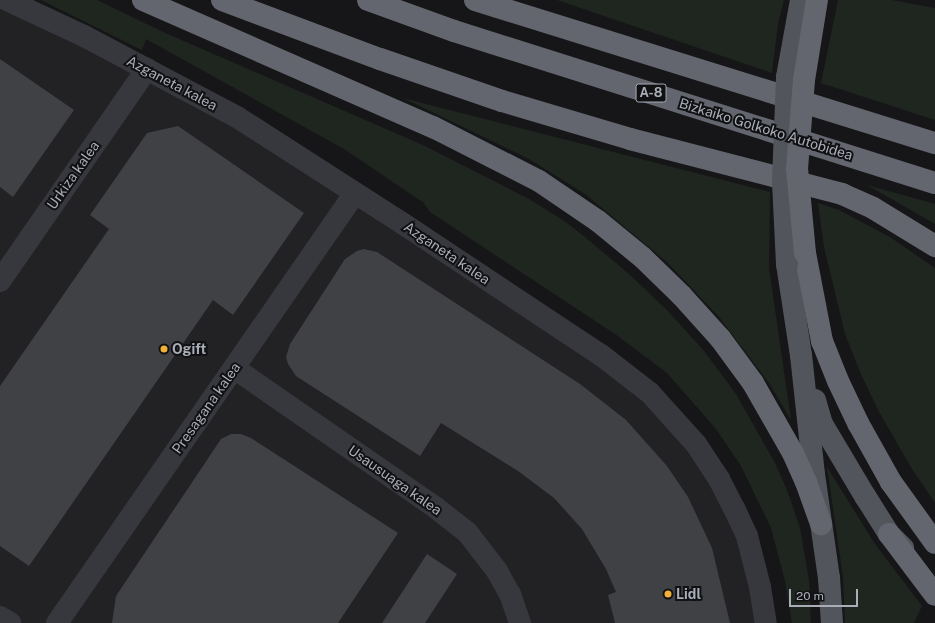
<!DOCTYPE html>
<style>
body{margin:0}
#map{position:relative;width:935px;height:623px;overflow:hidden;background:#161618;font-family:"Public Sans",sans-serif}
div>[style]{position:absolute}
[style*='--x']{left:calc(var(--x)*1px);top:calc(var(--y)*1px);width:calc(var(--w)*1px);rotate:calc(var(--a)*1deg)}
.built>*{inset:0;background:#222225}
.green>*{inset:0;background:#1e261f}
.building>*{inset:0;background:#404145}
.minor>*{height:22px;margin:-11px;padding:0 11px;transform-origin:11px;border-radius:11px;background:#37383d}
.major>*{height:22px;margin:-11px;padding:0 11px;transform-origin:11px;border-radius:11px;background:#53555c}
.highway>*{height:22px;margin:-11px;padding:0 11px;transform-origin:11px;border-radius:11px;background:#63666e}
.major-bridge>*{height:22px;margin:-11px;padding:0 11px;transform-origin:11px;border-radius:11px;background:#53555c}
.highway-bridge>*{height:22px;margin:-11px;padding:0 11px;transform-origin:11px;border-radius:11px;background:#63666e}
.dots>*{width:11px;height:11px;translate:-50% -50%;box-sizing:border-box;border:2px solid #111113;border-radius:50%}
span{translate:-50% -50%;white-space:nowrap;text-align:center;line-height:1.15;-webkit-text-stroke:4px #111113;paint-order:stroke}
.shield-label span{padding:1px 3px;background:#111113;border:1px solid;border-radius:3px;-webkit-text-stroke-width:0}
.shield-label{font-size:13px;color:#a8adb8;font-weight:700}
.street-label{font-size:14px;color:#a8adb8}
.poi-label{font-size:14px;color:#a8adb8;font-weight:700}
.left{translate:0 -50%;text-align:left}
.scale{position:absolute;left:789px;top:589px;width:69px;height:18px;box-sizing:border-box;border:2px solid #a8adb8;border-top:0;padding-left:5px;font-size:12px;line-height:14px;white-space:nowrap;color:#a8adb8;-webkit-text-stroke:3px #111113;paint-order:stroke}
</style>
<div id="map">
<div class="built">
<div style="clip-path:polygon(0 0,130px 60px,601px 355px,719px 479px,766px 623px,0 623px)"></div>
</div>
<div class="green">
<div style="clip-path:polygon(41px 0,97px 0,161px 31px,425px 146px,529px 199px,563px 220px,585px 237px,629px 274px,667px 310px,704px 351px,736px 394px,775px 463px,787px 490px,800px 528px,809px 580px,811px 623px,792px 623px,785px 581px,771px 528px,741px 466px,716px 429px,667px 373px,615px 334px,430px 212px,424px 203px,344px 149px,146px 39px,142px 50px)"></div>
<div style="clip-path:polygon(557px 0,784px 0,778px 24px,772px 73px)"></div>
<div style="clip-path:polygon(838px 0,892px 0,935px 8px,935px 120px,821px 83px)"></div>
<div style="clip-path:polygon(403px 98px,770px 192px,769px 268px,791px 420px,769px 383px,719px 317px,668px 263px,585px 194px,529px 159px)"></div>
<div style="clip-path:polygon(867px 185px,935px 204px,935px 224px)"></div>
<div style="clip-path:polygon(818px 203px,839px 210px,890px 237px,935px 268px,935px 503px,912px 469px,879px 412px,860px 372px,845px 334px,824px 247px)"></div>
<div style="clip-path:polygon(827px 467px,875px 544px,922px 606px,914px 623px,845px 623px,843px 577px)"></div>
</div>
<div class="building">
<div style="clip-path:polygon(0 59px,74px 110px,13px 197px,0 187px)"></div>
<div style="clip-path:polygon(178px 126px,304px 213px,233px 315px,213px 300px,29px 566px,0 546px,0 386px,109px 229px,90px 215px,147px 133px)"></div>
<div style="clip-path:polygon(364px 249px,377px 252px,580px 384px,626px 420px,667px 466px,688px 497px,712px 548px,730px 623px,615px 623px,608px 595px,616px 592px,606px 569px,582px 529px,554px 498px,518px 471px,441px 423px,420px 456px,296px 376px,288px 364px,286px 357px,290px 344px,345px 259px,357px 251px)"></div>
<div style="clip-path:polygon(231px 434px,241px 434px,251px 438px,398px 533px,338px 623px,112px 623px,116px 596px,221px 439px)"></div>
<div style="clip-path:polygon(427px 554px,457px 574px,425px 623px,382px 623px)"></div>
</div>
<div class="minor">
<div style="--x:7;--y:0;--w:85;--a:25.1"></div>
<div style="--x:84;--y:36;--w:173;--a:27.9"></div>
<div style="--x:237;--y:117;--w:196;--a:32.7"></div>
<div style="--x:402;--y:223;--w:239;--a:33.6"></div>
<div style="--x:601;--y:355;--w:62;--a:37.8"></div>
<div style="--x:650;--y:393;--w:69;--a:48"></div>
<div style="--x:696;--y:444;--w:42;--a:56.7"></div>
<div style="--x:719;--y:479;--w:33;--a:63"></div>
<div style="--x:734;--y:508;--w:31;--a:65"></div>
<div style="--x:747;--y:536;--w:53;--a:75.7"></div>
<div style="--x:760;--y:587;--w:36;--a:81"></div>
<div style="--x:0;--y:281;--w:258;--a:-55.3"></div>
<div style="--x:234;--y:368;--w:246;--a:34.7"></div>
<div style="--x:436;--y:508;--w:39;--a:38"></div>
<div style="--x:467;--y:532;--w:49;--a:52.4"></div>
<div style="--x:497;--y:571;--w:26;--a:61"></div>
<div style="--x:510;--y:594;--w:31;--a:71"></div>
<div style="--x:0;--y:617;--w:12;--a:31"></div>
<div style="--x:57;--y:623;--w:523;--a:-55.28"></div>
</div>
<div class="major">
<div style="--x:787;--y:264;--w:92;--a:81.3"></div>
<div style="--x:801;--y:355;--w:120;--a:83.8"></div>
<div style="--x:814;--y:474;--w:105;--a:81.8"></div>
<div style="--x:829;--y:578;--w:45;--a:86.2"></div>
<div style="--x:815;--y:400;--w:25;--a:74"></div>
<div style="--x:822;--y:424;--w:84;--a:59.2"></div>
<div style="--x:865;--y:496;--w:45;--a:57.7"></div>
<div style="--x:889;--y:534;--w:20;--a:45"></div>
</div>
<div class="highway">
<div style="--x:143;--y:0;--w:317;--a:23.7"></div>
<div style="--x:433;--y:127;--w:119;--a:27"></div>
<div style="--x:539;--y:181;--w:71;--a:34.1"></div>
<div style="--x:598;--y:221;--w:58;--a:39.4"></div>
<div style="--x:643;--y:258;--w:54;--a:44.3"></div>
<div style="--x:682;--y:296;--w:57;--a:47.9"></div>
<div style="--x:720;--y:338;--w:56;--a:53.7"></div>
<div style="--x:753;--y:383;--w:81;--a:60.3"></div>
<div style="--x:793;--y:453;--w:32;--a:66"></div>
<div style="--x:806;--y:482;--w:45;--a:70.3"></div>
<div style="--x:222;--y:0;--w:169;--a:20.5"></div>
<div style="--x:380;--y:59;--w:129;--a:19"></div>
<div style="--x:502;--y:101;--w:134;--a:16.5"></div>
<div style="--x:630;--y:139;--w:219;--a:14.5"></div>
<div style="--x:842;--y:194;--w:34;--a:24"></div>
<div style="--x:873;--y:208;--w:73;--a:31.5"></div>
<div style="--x:368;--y:0;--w:91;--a:19.8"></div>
<div style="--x:454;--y:31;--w:504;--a:17.54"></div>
<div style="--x:475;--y:0;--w:482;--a:17.3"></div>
<div style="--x:805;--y:253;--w:90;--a:79.1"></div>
<div style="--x:822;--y:341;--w:43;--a:68.2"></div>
<div style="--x:838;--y:381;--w:47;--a:64.5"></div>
<div style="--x:858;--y:423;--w:68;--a:60.8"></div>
<div style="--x:891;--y:482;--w:75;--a:54.2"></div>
<div style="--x:889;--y:534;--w:76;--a:53"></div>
</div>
<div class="major-bridge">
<div style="--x:787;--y:264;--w:83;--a:-92.8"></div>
<div style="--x:783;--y:181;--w:104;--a:-87.8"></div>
<div style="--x:787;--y:77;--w:78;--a:-79.7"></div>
</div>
<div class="highway-bridge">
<div style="--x:805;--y:253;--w:84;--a:-95.4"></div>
<div style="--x:797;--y:169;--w:89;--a:-85.5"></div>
<div style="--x:804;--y:80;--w:81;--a:-80.8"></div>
</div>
<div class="dots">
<div style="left:164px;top:349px;background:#f2b134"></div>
<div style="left:668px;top:594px;background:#f2b134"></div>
</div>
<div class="shield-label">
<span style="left:651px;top:93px">A-8</span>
</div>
<div class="street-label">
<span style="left:172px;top:83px;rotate:28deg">Azganeta kalea</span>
<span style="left:766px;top:129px;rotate:17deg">Bizkaiko Golkoko Autobidea</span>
<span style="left:73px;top:175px;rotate:-55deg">Urkiza kalea</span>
<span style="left:447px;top:253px;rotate:34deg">Azganeta kalea</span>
<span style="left:206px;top:408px;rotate:-55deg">Presagana kalea</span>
<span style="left:395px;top:480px;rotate:35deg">Usausuaga kalea</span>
</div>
<div class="poi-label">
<span class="left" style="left:172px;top:349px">Ogift</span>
<span class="left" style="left:676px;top:594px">Lidl</span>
</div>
<div class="scale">20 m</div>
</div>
